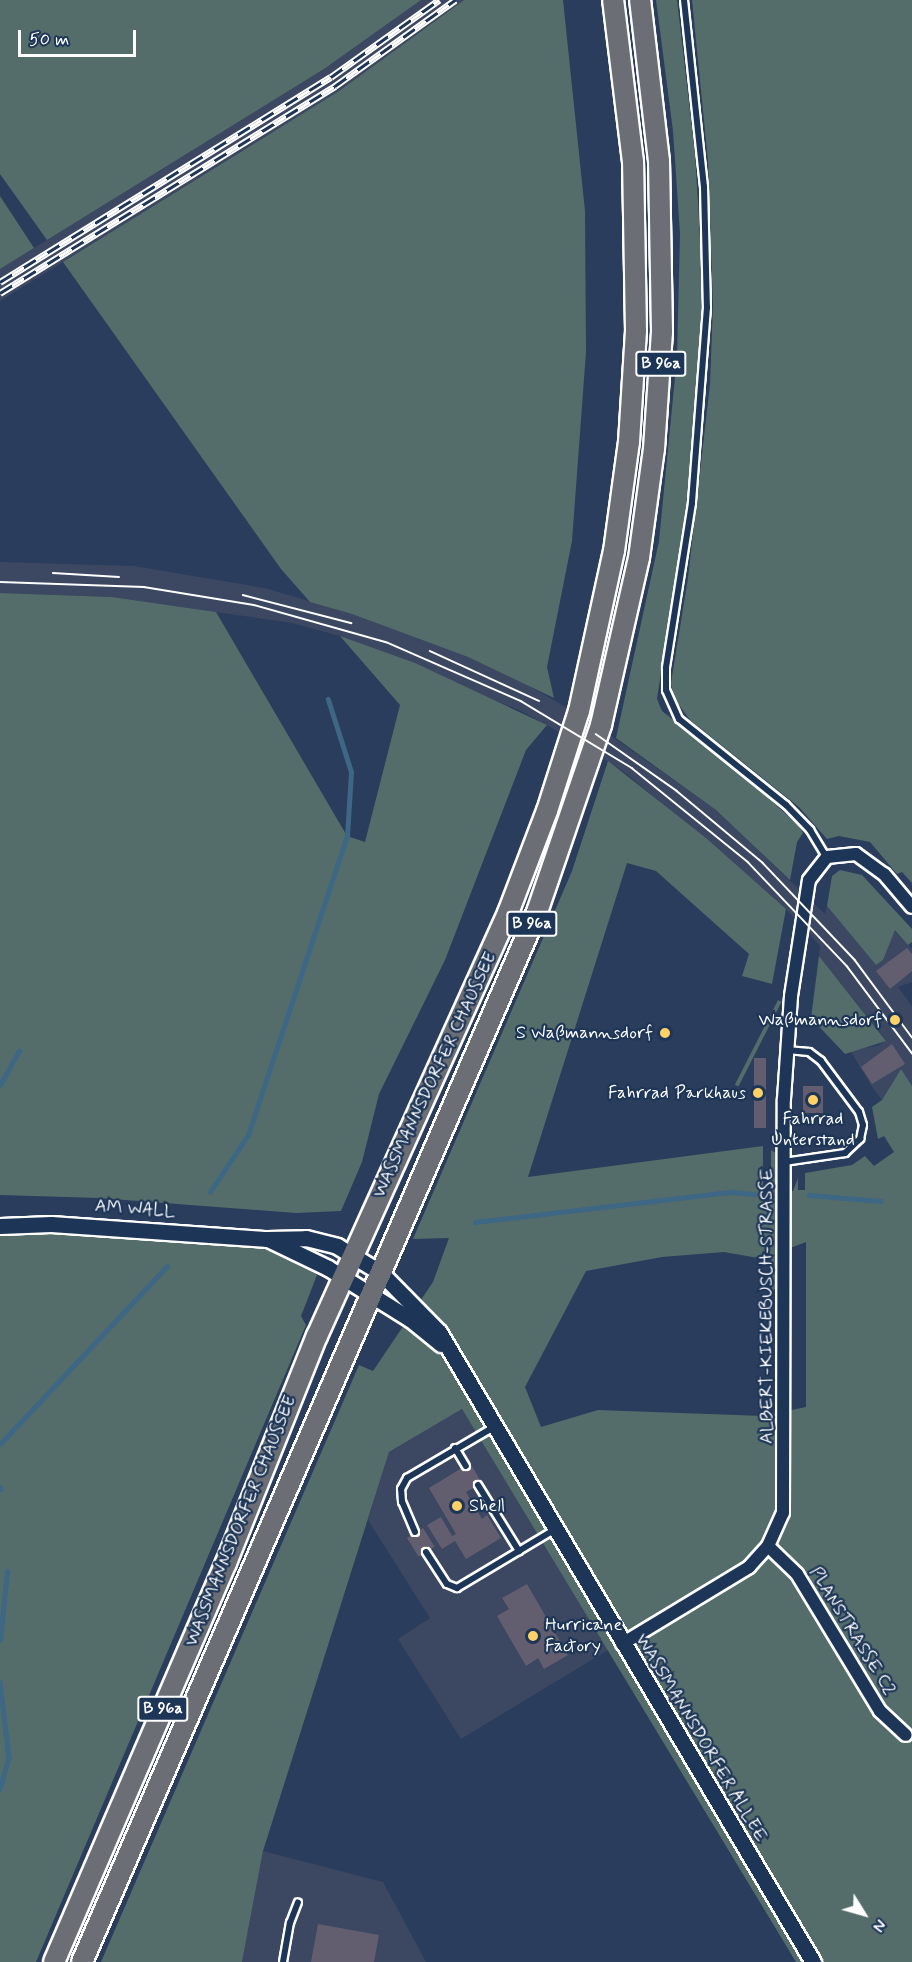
<!DOCTYPE html>
<meta charset="utf-8">
<style>
body{margin:0}
#map{position:relative;width:912px;height:1962px;overflow:hidden;background:#2b3d5c;font-family:Mynerve,sans-serif}
div>[style]{position:absolute}
[style*='--x']{left:calc(var(--x)*1px);top:calc(var(--y)*1px);width:calc(var(--w)*1px);rotate:calc(var(--a)*1deg)}
.built>*{inset:0;background:#3c4762}
.green>*{inset:0;background:#546d6a;transform-origin:0 0}
.stream>*{height:4.5px;margin:-2.25px;padding:0 2.25px;transform-origin:2.25px;border-radius:2.25px;background:#3d6784}
.building>*{inset:0;background:#625e6f;transform-origin:0 0}
.roads{filter:drop-shadow(2px 0 #fff) drop-shadow(-2px 0 #fff) drop-shadow(0 2px #fff) drop-shadow(0 -2px #fff)}
.service>*{height:6px;margin:-3px;padding:0 3px;transform-origin:3px;border-radius:3px;background:#1d3557}
.minor>*{height:12px;margin:-6px;padding:0 6px;transform-origin:6px;border-radius:6px;background:#1d3557}
.tertiary>*{height:15px;margin:-7.5px;padding:0 7.5px;transform-origin:7.5px;border-radius:7.5px;background:#1d3557}
.primary>*{height:20px;margin:-10px;padding:0 10px;transform-origin:10px;border-radius:10px;background:#6b6f75}
.tram>*{height:1.5px;margin:-0.75px;padding:0 0.75px;transform-origin:0.75px;border-radius:0.75px;background:#fff}
.rail>*{height:7px;margin-top:-3.5px;transform-origin:0;background:repeating-linear-gradient(90deg,#1d3557 0 14px,#fff 0 28px);box-sizing:border-box;border-block:2px solid #fff}
.dots>*{width:16px;height:16px;translate:-50% -50%;box-sizing:border-box;border:3px solid #1d3557;border-radius:50%}
span{translate:-50% -50%;white-space:nowrap;text-align:center;line-height:1.15;-webkit-text-stroke:4.5px #1d3557;paint-order:stroke}
.shield-label span{padding:2px 4px;background:#1d3557;border:2px solid;border-radius:4px;-webkit-text-stroke-width:0}
.shield-label{font-size:16px;color:#fff;font-weight:700}
.poi-label{font-size:18px;color:#fff}
.right{translate:-100% -50%;text-align:right}
.left{translate:0 -50%;text-align:left}
.street-label{font-size:18px;color:#fff}
.north{position:absolute;left:834px;top:1884px;width:60px;height:60px;-webkit-text-stroke:4px #1d3557;paint-order:stroke;rotate:127deg;font-size:16px;font-weight:700;line-height:24px;text-align:center;color:#fff}
.north::after{content:'';display:block;margin:auto;width:21px;height:27px;background:#fff;clip-path:polygon(50% 0,100% 100%,50% 72%,0 100%)}
.scale{position:absolute;left:18px;top:30px;width:118px;height:27px;box-sizing:border-box;border:3px solid #fff;border-top:0;padding-left:8px;font-size:18px;line-height:21px;white-space:nowrap;color:#fff;-webkit-text-stroke:4px #1d3557;paint-order:stroke}
</style>
<div id="map">
<div class="built">
<div style="clip-path:polygon(421px 0,464px 0,339px 91px,0 301px,0 269px,324px 69px)"></div>
<div style="clip-path:polygon(0 562px,134px 566px,265px 588px,352px 614px,468px 657px,522px 682px,587px 719px,716px 810px,825px 914px,827px 906px,876px 965px,883px 960px,895px 929px,912px 949px,912px 982px,898px 987px,912px 1006px,912px 1086px,901px 1069px,882px 1100px,872px 1087px,850px 1050px,878px 1046px,886px 1040px,819px 956px,820px 946px,786px 909px,628px 775px,576px 741px,521px 711px,340px 636px,292px 623px,112px 597px,0 593px)"></div>
<div style="clip-path:polygon(462px 1409px,608px 1650px,461px 1739px,398px 1639px,430px 1618px,368px 1520px,389px 1452px)"></div>
<div style="clip-path:polygon(263px 1851px,383px 1882px,426px 1962px,242px 1962px)"></div>
</div>
<div class="green">
<div style="clip-path:polygon(0 0,421px 0,324px 69px,47px 240px,0 174px)"></div>
<div style="clip-path:polygon(464px 0,563px 0,585px 211px,586px 352px,572px 541px,547px 667px,554px 698px,468px 657px,352px 614px,310px 602px,281px 569px,63px 262px,339px 91px)"></div>
<div style="clip-path:polygon(656px 0,677px 0,695px 154px,702px 269px,701px 355px,689px 489px,657px 699px,662px 711px,742px 774px,800px 827px,803px 833px,797px 842px,790px 880px,716px 810px,616px 738px,659px 541px,677px 357px,680px 234px,673px 131px)"></div>
<div style="clip-path:polygon(692px 0,912px 0,912px 883px,902px 872px,897px 874px,870px 842px,839px 836px,827px 839px,799px 807px,690px 720px,674px 698px,671px 683px,688px 578px,710px 384px,713px 305px,708px 161px)"></div>
<div style="clip-path:polygon(0 196px,34px 248px,0 269px)"></div>
<div style="clip-path:polygon(0 593px,112px 597px,216px 612px,347px 836px,365px 842px,400px 705px,340px 636px,415px 663px,547px 725px,526px 750px,445px 960px,379px 1094px,362px 1162px,341px 1211px,296px 1213px,99px 1198px,0 1195px)"></div>
<div style="clip-path:polygon(evenodd,608px 761px,706px 838px,786px 909px,772px 984px,742px 976px,749px 954px,656px 871px,627px 863px,528px 1177px,763px 1146px,763px 1196px,771px 1195px,771px 1150px,776px 1153px,776px 1194px,793px 1191px,798px 1178px,798px 1190px,805px 1190px,805px 1173px,852px 1165px,865px 1156px,874px 1166px,894px 1152px,884px 1136px,878px 1139px,872px 1107px,882px 1100px,901px 1069px,912px 1086px,912px 1962px,796px 1962px,462px 1409px,389px 1452px,263px 1851px,242px 1962px,101px 1962px,359px 1365px,373px 1371px,433px 1282px,449px 1238px,413px 1239px,572px 871px,608px 761px,806px 1242px,806px 1407px,763px 1416px,598px 1410px,541px 1427px,525px 1387px,586px 1271px,662px 1257px,724px 1252px,764px 1259px,771px 1256px,772px 1292px,777px 1287px,777px 1253px,806px 1242px)"></div>
<div style="clip-path:polygon(840px 870px,862px 875px,912px 929px,912px 942px,908px 945px,895px 930px,883px 960px,876px 965px,827px 906px,832px 876px)"></div>
<div style="clip-path:polygon(819px 956px,886px 1041px,845px 1054px,811px 1018px)"></div>
<div style="left:778px;top:1000px;width:4px;height:95px;rotate:27deg"></div>
<div style="clip-path:polygon(51px 1233px,261px 1248px,301px 1262px,317px 1275px,301px 1316px,306px 1325px,36px 1962px,0 1962px,0 1236px)"></div>
</div>
<div class="stream">
<div style="--x:0;--y:1085;--w:39;--a:-61"></div>
<div style="--x:210;--y:1192;--w:69;--a:-56.3"></div>
<div style="--x:248;--y:1135;--w:315;--a:-71.7"></div>
<div style="--x:347;--y:836;--w:64;--a:-86.4"></div>
<div style="--x:351;--y:772;--w:76;--a:-107.7"></div>
<div style="--x:809;--y:1195;--w:72;--a:4.8"></div>
<div style="--x:475;--y:1222;--w:258;--a:-6.7"></div>
<div style="--x:731;--y:1192;--w:24;--a:5"></div>
<div style="--x:0;--y:1444;--w:244;--a:-46.8"></div>
<div style="--x:0;--y:1487;--w:2;--a:63"></div>
<div style="--x:0;--y:1640;--w:69;--a:-84.2"></div>
<div style="--x:0;--y:1682;--w:77;--a:83.2"></div>
<div style="--x:9;--y:1758;--w:32;--a:106"></div>
</div>
<div class="building">
<div style="clip-path:polygon(907px 948px,912px 954px,912px 971px,890px 989px,876px 971px)"></div>
<div style="clip-path:polygon(892px 1044px,905px 1064px,872px 1084px,861px 1067px)"></div>
<div style="left:754px;top:1058px;width:12px;height:70px"></div>
<div style="left:803px;top:1086px;width:20px;height:27px"></div>
<div style="clip-path:polygon(470px 1463px,482px 1483px,466px 1492px,482px 1519px,487px 1515px,501px 1538px,466px 1559px,455px 1541px,442px 1549px,427px 1525px,441px 1517px,452px 1536px,456px 1534px,429px 1488px)"></div>
<div style="left:423px;top:1528px;width:22px;height:19px;rotate:58deg"></div>
<div style="clip-path:polygon(527px 1584px,568px 1655px,544px 1669px,538px 1658px,526px 1666px,497px 1616px,509px 1609px,502px 1598px)"></div>
<div style="clip-path:polygon(318px 1924px,379px 1935px,374px 1962px,311px 1962px)"></div>
</div>
<div class="roads">
<div class="service">
<div style="--x:684;--y:0;--w:188;--a:83.9"></div>
<div style="--x:704;--y:187;--w:120;--a:88.6"></div>
<div style="--x:707;--y:307;--w:197;--a:94.4"></div>
<div style="--x:692;--y:503;--w:167;--a:99"></div>
<div style="--x:666;--y:668;--w:22;--a:90"></div>
<div style="--x:666;--y:690;--w:32;--a:66"></div>
<div style="--x:679;--y:719;--w:137;--a:38.8"></div>
<div style="--x:786;--y:805;--w:35;--a:46"></div>
<div style="--x:810;--y:830;--w:31;--a:59"></div>
<div style="--x:784;--y:1162;--w:62;--a:-8.4"></div>
<div style="--x:845;--y:1153;--w:21;--a:-43"></div>
<div style="--x:860;--y:1139;--w:14;--a:-78"></div>
<div style="--x:863;--y:1125;--w:14;--a:-107"></div>
<div style="--x:859;--y:1112;--w:64;--a:-126.7"></div>
<div style="--x:821;--y:1061;--w:15;--a:-143"></div>
<div style="--x:809;--y:1052;--w:22;--a:-175"></div>
<div style="--x:455;--y:1448;--w:21;--a:59"></div>
<div style="--x:478;--y:1485;--w:78;--a:58.2"></div>
<div style="--x:415;--y:1532;--w:33;--a:-113"></div>
<div style="--x:402;--y:1502;--w:13;--a:-94"></div>
<div style="--x:401;--y:1489;--w:13;--a:-61"></div>
<div style="--x:407;--y:1478;--w:101;--a:-30.4"></div>
<div style="--x:426;--y:1552;--w:38;--a:57"></div>
<div style="--x:447;--y:1584;--w:11;--a:22"></div>
<div style="--x:457;--y:1588;--w:113;--a:-30.9"></div>
<div style="--x:283;--y:1962;--w:40;--a:-80"></div>
<div style="--x:290;--y:1923;--w:22;--a:-69"></div>
</div>
<div class="minor">
<div style="--x:768;--y:1546;--w:40;--a:44"></div>
<div style="--x:797;--y:1574;--w:160;--a:58.8"></div>
<div style="--x:880;--y:1711;--w:35;--a:43"></div>
<div style="--x:622;--y:1644;--w:149;--a:-31.2"></div>
<div style="--x:749;--y:1567;--w:28;--a:-48"></div>
<div style="--x:768;--y:1546;--w:36;--a:-66"></div>
<div style="--x:783;--y:1513;--w:414;--a:-89.9"></div>
<div style="--x:784;--y:1099;--w:103;--a:-86.1"></div>
<div style="--x:791;--y:996;--w:117;--a:-81.2"></div>
<div style="--x:809;--y:880;--w:29;--a:-52"></div>
<div style="--x:827;--y:857;--w:29;--a:-6"></div>
<div style="--x:856;--y:854;--w:34;--a:36"></div>
<div style="--x:884;--y:874;--w:43;--a:49.7"></div>
</div>
<div class="tertiary">
<div style="--x:0;--y:1226;--w:51;--a:-2.2"></div>
<div style="--x:51;--y:1224;--w:217;--a:4"></div>
<div style="--x:267;--y:1239;--w:39;--a:-1"></div>
<div style="--x:306;--y:1238;--w:32;--a:14"></div>
<div style="--x:337;--y:1246;--w:52;--a:31.5"></div>
<div style="--x:381;--y:1273;--w:83;--a:45.5"></div>
<div style="--x:439;--y:1332;--w:733;--a:59.3"></div>
<div style="--x:270;--y:1240;--w:64;--a:25.8"></div>
<div style="--x:328;--y:1268;--w:97;--a:31.9"></div>
<div style="--x:410;--y:1319;--w:40;--a:39"></div>
</div>
<div class="primary">
<div style="--x:54;--y:1962;--w:434;--a:-66.7"></div>
<div style="--x:226;--y:1563;--w:245;--a:-68.2"></div>
<div style="--x:317;--y:1336;--w:464;--a:-65.7"></div>
<div style="--x:508;--y:913;--w:109;--a:-69.1"></div>
<div style="--x:547;--y:811;--w:105;--a:-72.3"></div>
<div style="--x:579;--y:711;--w:164;--a:-77.7"></div>
<div style="--x:614;--y:551;--w:110;--a:-82.2"></div>
<div style="--x:629;--y:442;--w:111;--a:-86.4"></div>
<div style="--x:636;--y:331;--w:169;--a:-91"></div>
<div style="--x:633;--y:162;--w:163;--a:-97"></div>
<div style="--x:82;--y:1962;--w:1144;--a:-66.57"></div>
<div style="--x:537;--y:912;--w:198;--a:-71.1"></div>
<div style="--x:601;--y:725;--w:171;--a:-77.2"></div>
<div style="--x:639;--y:558;--w:110;--a:-82.2"></div>
<div style="--x:654;--y:449;--w:117;--a:-86.1"></div>
<div style="--x:662;--y:332;--w:171;--a:-91"></div>
<div style="--x:659;--y:161;--w:162;--a:-96.7"></div>
</div>
</div>
<div class="tram">
<div style="--x:53;--y:573;--w:66;--a:3.5"></div>
<div style="--x:0;--y:582;--w:144;--a:2"></div>
<div style="--x:144;--y:587;--w:111;--a:9.3"></div>
<div style="--x:254;--y:605;--w:137;--a:15.7"></div>
<div style="--x:386;--y:642;--w:147;--a:23.6"></div>
<div style="--x:521;--y:701;--w:130;--a:31.1"></div>
<div style="--x:632;--y:768;--w:149;--a:39"></div>
<div style="--x:748;--y:862;--w:144;--a:46.4"></div>
<div style="--x:847;--y:966;--w:109;--a:53.2"></div>
<div style="--x:243;--y:595;--w:112;--a:14.5"></div>
<div style="--x:430;--y:651;--w:120;--a:24.6"></div>
<div style="--x:596;--y:734;--w:99;--a:35.1"></div>
<div style="--x:677;--y:791;--w:112;--a:39.9"></div>
<div style="--x:763;--y:863;--w:134;--a:46.5"></div>
<div style="--x:855;--y:960;--w:96;--a:53.5"></div>
</div>
<div class="rail">
<div style="--x:0;--y:282;--w:389;--a:-31.8"></div>
<div style="--x:331;--y:77;--w:133;--a:-35.5"></div>
<div style="--x:0;--y:293;--w:394;--a:-31.7"></div>
<div style="--x:335;--y:86;--w:148;--a:-35.6"></div>
</div>
<div class="dots">
<div style="left:895px;top:1020px;background:#ffd166"></div>
<div style="left:665px;top:1033px;background:#ffd166"></div>
<div style="left:758px;top:1093px;background:#ffd166"></div>
<div style="left:813px;top:1100px;background:#ffd166"></div>
<div style="left:457px;top:1506px;background:#ffd166"></div>
<div style="left:533px;top:1636px;background:#ffd166"></div>
</div>
<div class="shield-label">
<span style="left:661px;top:364px">B 96a</span>
<span style="left:532px;top:924px">B 96a</span>
<span style="left:163px;top:1709px">B 96a</span>
</div>
<div class="poi-label">
<span class="right" style="left:882px;top:1020px">Waßmannsdorf</span>
<span class="right" style="left:653px;top:1033px">S Waßmannsdorf</span>
<span class="right" style="left:746px;top:1093px">Fahrrad Parkhaus</span>
<span style="left:813px;top:1130px">Fahrrad<br>Unterstand</span>
<span class="left" style="left:469px;top:1506px">Shell</span>
<span class="left" style="left:545px;top:1636px">Hurricane<br>Factory</span>
</div>
<div class="street-label">
<span style="left:435px;top:1075px;rotate:-65deg">WASSMANNSDORFER CHAUSSEE</span>
<span style="left:135px;top:1209px;rotate:4deg">AM WALL</span>
<span style="left:767px;top:1306px;rotate:-90deg">ALBERT-KIEKEBUSCH-STRASSE</span>
<span style="left:241px;top:1521px;rotate:-68deg">WASSMANNSDORFER CHAUSSEE</span>
<span style="left:852px;top:1631px;rotate:58deg">PLANSTRASSE C2</span>
<span style="left:701px;top:1738px;rotate:59deg">WASSMANNSDORFER ALLEE</span>
</div>
<div class="north">N</div>
<div class="scale">50 m</div>
</div>
